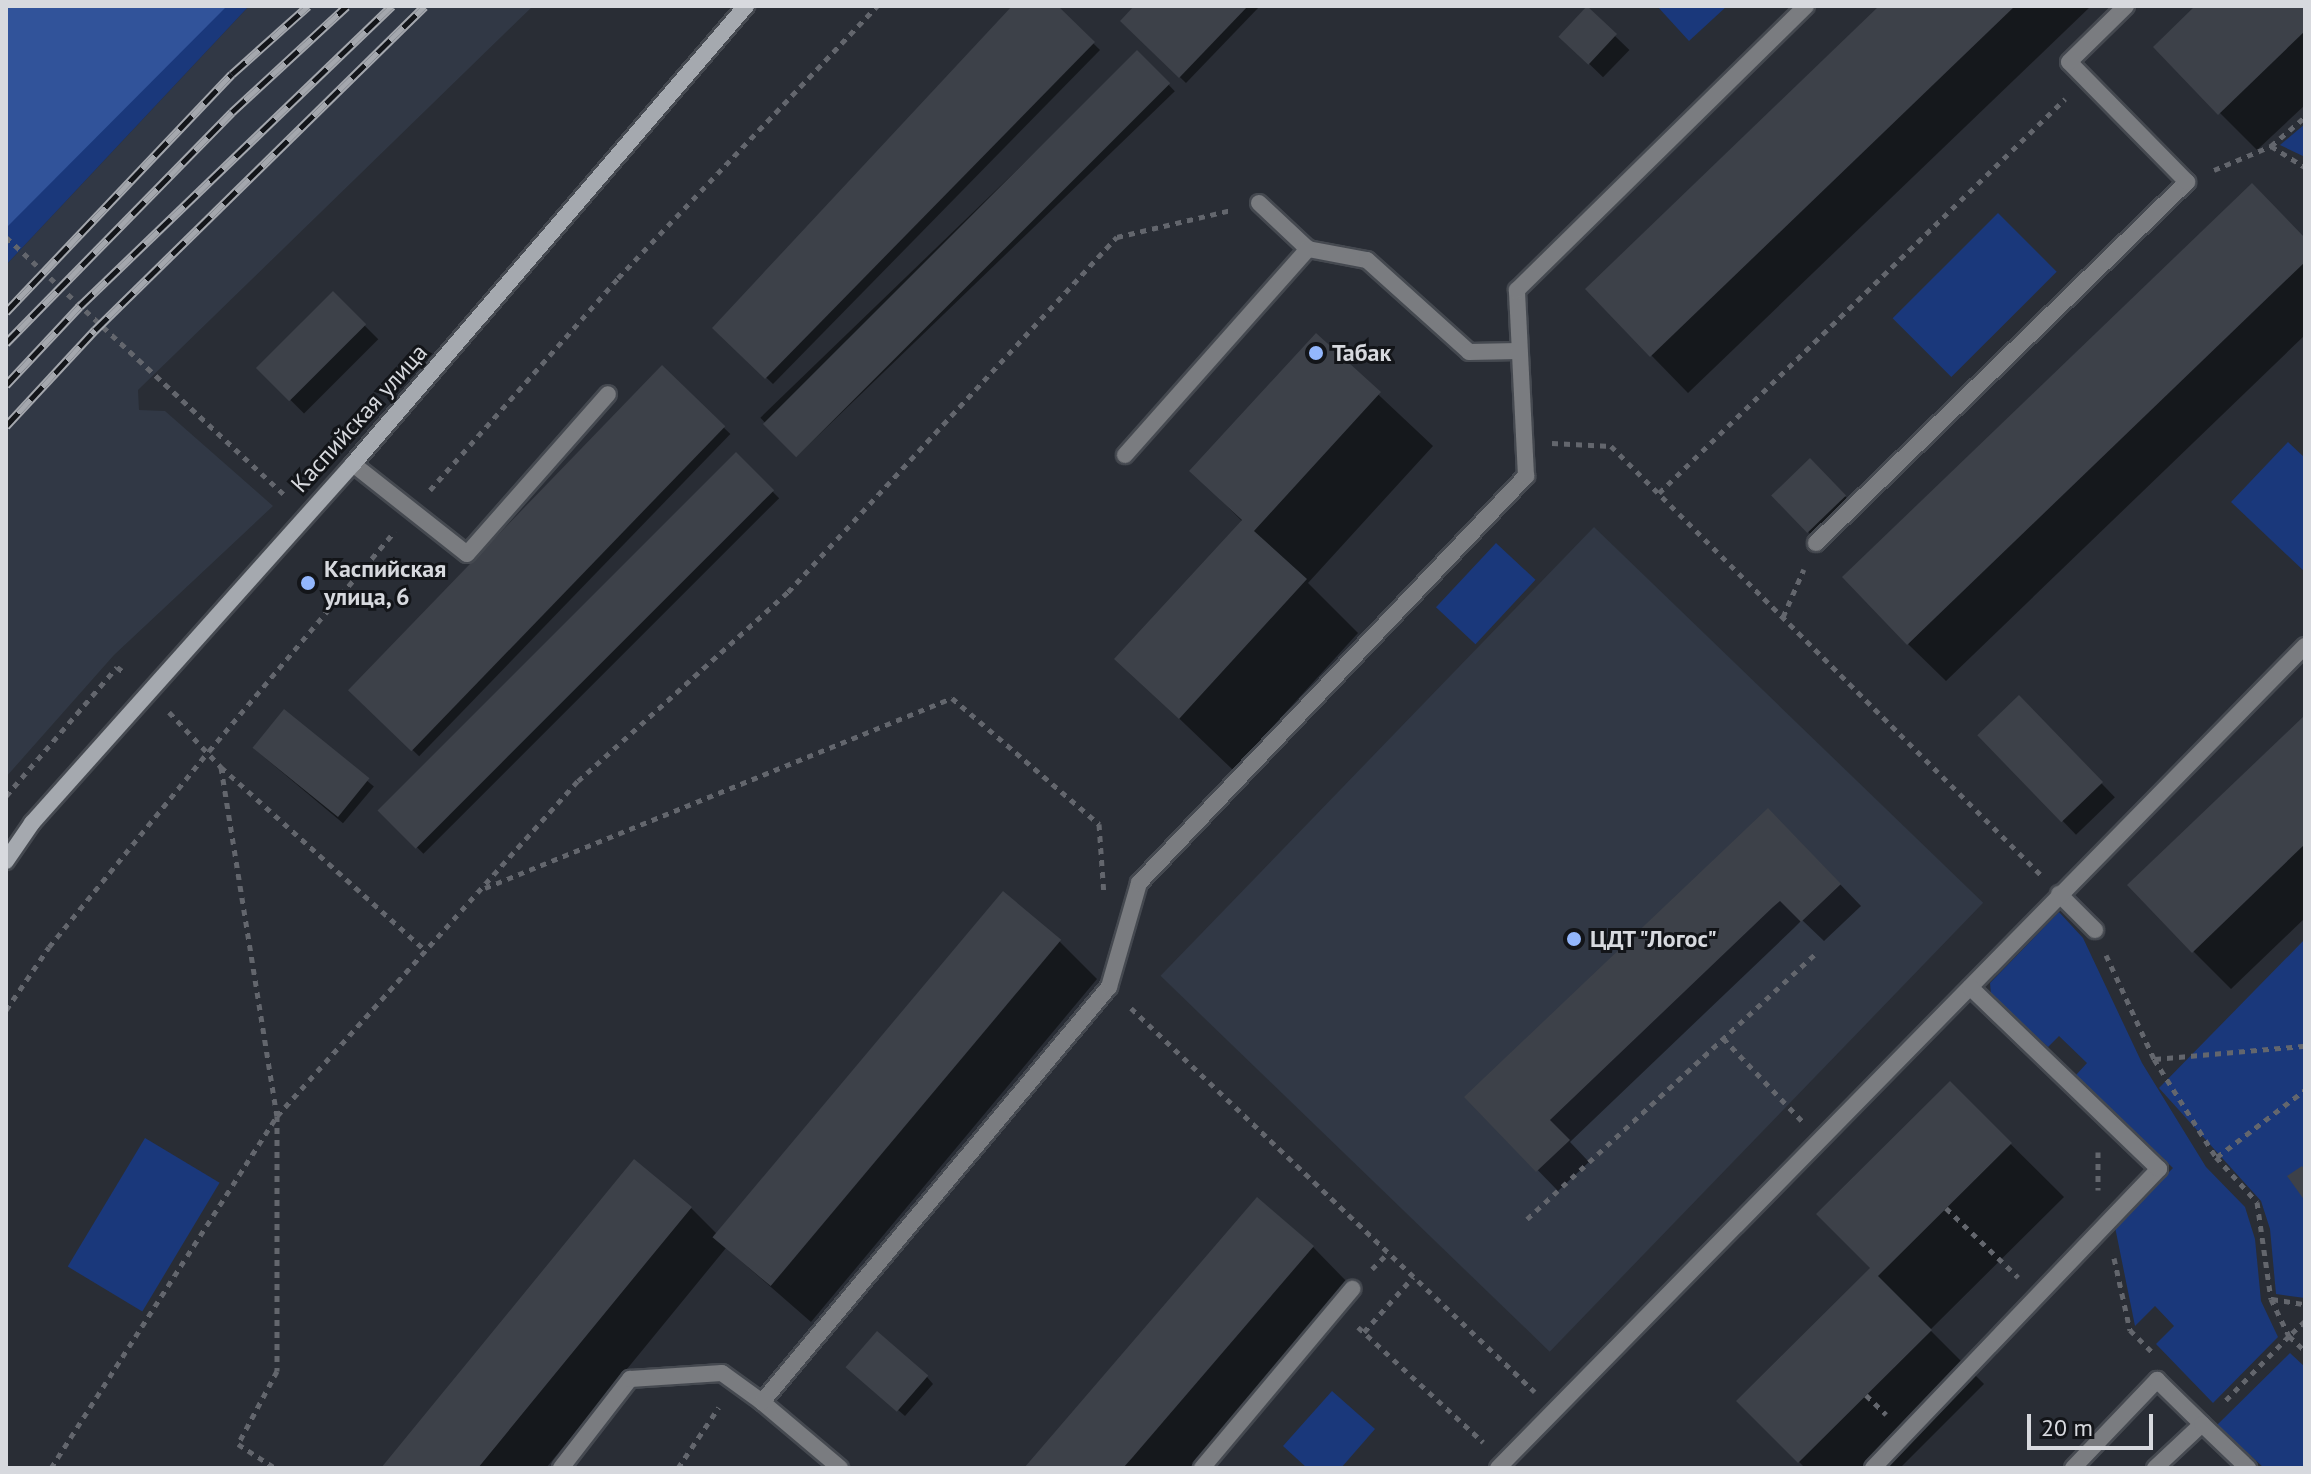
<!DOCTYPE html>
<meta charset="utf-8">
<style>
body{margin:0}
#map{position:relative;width:2311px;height:1474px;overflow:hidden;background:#292d35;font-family:"PT Sans",sans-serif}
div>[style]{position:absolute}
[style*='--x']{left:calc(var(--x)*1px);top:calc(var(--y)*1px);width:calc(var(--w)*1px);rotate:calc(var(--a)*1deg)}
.built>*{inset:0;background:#313845;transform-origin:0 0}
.green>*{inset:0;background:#1a387b;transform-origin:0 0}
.forest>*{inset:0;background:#31539a}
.shadow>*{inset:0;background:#0007;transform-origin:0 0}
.building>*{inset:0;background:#3d4149;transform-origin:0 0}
.path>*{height:5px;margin-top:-2.5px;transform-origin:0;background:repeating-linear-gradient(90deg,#63666d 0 6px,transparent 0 12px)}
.roads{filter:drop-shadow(2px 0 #454950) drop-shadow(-2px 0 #454950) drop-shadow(0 2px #454950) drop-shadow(0 -2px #454950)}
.service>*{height:16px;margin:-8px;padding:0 8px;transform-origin:8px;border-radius:8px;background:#7a7c80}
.secondary>*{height:16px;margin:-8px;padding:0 8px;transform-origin:8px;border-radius:8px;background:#a5a9af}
.rail>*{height:9px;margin-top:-4.5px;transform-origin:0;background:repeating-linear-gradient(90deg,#131519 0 18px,#a4a7ad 0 36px);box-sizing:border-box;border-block:2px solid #a4a7ad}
.dots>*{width:22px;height:22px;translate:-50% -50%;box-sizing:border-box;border:4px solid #131519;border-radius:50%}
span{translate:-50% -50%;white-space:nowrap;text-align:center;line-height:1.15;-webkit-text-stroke:6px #131519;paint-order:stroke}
.poi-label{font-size:24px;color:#d7d9de;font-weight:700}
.left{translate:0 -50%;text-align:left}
.street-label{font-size:24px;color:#d7d9de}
.frame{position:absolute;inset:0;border:8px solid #d7d9de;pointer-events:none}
.scale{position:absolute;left:2027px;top:1414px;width:126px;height:36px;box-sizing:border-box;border:4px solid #d7d9de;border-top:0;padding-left:10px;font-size:24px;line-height:28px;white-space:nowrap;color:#d7d9de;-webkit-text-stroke:6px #131519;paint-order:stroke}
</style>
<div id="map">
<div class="built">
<div style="clip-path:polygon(249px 6px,533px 6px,138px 390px,139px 410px,165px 411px,273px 506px,114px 655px,6px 777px,6px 265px)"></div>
<div style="left:1594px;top:527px;width:541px;height:624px;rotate:44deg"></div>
</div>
<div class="green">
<div style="clip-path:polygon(6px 6px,249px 6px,6px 265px)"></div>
<div style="clip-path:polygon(1657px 6px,1727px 6px,1689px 41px)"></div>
<div style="clip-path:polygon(2305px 124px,2305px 157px,2280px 145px)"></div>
<div style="left:1998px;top:213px;width:83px;height:149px;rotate:45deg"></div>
<div style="clip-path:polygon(2288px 442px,2305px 458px,2305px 572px,2231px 502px)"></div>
<div style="left:1496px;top:543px;width:54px;height:88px;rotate:43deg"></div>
<div style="clip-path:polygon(2059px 912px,2083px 938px,2142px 1063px,2206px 1167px,2245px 1207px,2255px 1239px,2261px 1301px,2278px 1337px,2213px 1403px,2156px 1344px,2174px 1326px,2155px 1306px,2135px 1326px,2115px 1227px,2173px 1168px,2076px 1075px,2087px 1063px,2059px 1036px,2048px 1047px,1991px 995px,1990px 983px)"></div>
<div style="clip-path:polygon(2305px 939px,2305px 1298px,2276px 1294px,2270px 1229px,2261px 1201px,2159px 1088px)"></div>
<div style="left:145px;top:1138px;width:87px;height:150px;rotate:31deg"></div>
<div style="clip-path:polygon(2290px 1353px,2305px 1367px,2305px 1468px,2264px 1468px,2217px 1425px)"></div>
<div style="clip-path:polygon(1332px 1391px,1375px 1429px,1341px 1468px,1307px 1468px,1283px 1446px)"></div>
</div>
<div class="forest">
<div style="clip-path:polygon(6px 6px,227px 6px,6px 228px)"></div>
</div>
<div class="shadow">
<div style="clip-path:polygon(1016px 6px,1055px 6px,1100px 50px,773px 384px,715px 328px)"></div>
<div style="clip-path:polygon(1137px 6px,1260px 6px,1186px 83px,1122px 21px)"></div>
<div style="clip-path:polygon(1882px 6px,2091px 6px,1688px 393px,1651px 355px)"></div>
<div style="clip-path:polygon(2198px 6px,2305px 6px,2305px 105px,2257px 150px,2220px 113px)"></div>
<div style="left:1587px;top:9px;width:59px;height:38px;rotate:44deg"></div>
<div style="left:1138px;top:53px;width:53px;height:525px;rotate:46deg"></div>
<div style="clip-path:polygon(2305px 239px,2305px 335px,1946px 681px,1908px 644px)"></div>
<div style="left:333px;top:294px;width:64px;height:105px;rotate:45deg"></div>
<div style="clip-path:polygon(1316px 336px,1433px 446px,1308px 583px,1358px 633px,1233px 770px,1117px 659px,1243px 522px,1192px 471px)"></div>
<div style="left:662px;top:368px;width:95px;height:448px;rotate:44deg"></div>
<div style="left:736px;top:455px;width:61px;height:503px;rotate:45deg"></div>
<div style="clip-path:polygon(1824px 474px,1858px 510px,1821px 545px,1773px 496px)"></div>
<div style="left:2019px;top:698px;width:138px;height:54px;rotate:46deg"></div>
<div style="left:285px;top:712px;width:116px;height:48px;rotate:40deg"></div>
<div style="clip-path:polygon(2305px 717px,2305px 918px,2231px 989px,2193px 951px)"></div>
<div style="clip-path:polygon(1789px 831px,1861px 906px,1824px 941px,1802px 920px,1794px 928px,1570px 1142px,1589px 1162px,1558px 1191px,1467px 1097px)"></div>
<div style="clip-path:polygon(1059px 941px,1097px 979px,811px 1322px,726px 1248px,546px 1468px,384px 1468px,691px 1208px,719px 1236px)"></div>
<div style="clip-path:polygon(1950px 1084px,2064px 1197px,1930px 1330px,1984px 1384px,1900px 1468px,1805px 1468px,1739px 1401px,1873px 1268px)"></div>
<div style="clip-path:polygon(1313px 1247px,1350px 1285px,1193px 1468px,1027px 1468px)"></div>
<div style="clip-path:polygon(855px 1373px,927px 1377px,933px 1384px,905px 1416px)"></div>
</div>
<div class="building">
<div style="clip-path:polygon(1012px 6px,1058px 6px,1095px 42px,765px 379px,712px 328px)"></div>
<div style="clip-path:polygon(1134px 6px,1248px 6px,1179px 78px,1120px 21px)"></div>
<div style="left:1587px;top:6px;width:41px;height:42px;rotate:43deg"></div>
<div style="clip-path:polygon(1879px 6px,2015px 6px,1650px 357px,1585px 289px)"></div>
<div style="clip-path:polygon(2195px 6px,2305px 6px,2305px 31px,2218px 115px,2153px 47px)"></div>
<div style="left:1137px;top:50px;width:47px;height:529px;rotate:45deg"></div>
<div style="clip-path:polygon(2252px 183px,2305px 238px,2305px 262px,1907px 645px,1842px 577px)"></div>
<div style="left:333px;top:291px;width:47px;height:109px;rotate:45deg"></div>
<div style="clip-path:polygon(1316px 333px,1381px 392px,1254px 531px,1307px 579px,1179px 719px,1114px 659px,1242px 520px,1189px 471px)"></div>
<div style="left:662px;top:365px;width:88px;height:452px;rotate:44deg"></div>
<div style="left:736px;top:452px;width:54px;height:507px;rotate:45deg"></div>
<div style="left:1810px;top:458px;width:52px;height:54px;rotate:46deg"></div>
<div style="left:2019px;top:695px;width:121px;height:58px;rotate:46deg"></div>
<div style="left:284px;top:709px;width:110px;height:50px;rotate:39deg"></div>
<div style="clip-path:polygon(2305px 715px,2305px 844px,2192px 953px,2127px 885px)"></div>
<div style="clip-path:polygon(1768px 808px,1841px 884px,1801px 922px,1780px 901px,1773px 907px,1550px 1120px,1570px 1140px,1536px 1172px,1464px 1097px)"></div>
<div style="left:1003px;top:891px;width:76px;height:452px;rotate:40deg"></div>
<div style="clip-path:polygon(1950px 1081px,2012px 1143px,1878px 1276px,1932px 1330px,1798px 1463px,1736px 1401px,1870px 1268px,1816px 1214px)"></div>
<div style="clip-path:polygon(634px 1159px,692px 1207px,650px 1258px,478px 1468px,381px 1468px)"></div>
<div style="clip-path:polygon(2302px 1166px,2305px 1170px,2305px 1201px,2287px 1176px)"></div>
<div style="clip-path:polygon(1257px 1197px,1314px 1246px,1132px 1458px,1123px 1468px,1024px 1468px)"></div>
<div style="left:877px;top:1331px;width:68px;height:48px;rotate:41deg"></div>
</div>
<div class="path">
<div style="--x:2271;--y:146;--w:40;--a:32"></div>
<div style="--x:2214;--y:170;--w:62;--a:-22.8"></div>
<div style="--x:2271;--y:146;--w:45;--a:-40.5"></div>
<div style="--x:6;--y:237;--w:383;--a:42.8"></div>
<div style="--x:1552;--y:443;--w:59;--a:2.9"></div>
<div style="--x:1611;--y:446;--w:607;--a:44.93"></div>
<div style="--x:430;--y:490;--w:283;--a:-48.4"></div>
<div style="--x:618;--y:278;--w:376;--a:-46.4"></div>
<div style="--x:1659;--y:493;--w:566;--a:-44.14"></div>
<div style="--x:1783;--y:617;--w:52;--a:-66.4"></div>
<div style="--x:169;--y:712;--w:76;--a:46.6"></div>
<div style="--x:221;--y:767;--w:275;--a:41.9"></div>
<div style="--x:221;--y:767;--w:353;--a:80.9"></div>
<div style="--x:277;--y:1116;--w:255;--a:90"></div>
<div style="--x:277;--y:1371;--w:83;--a:118.1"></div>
<div style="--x:238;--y:1444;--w:44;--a:33"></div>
<div style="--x:6;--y:796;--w:170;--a:-49.3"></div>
<div style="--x:117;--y:667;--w:10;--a:37"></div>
<div style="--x:485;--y:888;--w:504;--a:-22.14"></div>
<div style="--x:952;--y:698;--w:194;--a:40.6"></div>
<div style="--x:1099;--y:824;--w:71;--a:86"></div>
<div style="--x:2106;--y:955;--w:115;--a:65.2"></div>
<div style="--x:2154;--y:1059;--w:116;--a:57.7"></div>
<div style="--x:2216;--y:1157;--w:61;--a:47.7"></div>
<div style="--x:2257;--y:1202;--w:98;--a:81.8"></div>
<div style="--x:2271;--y:1299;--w:41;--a:64.1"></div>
<div style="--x:2289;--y:1336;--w:95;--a:134.6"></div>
<div style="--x:1131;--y:1008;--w:557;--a:43.55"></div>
<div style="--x:6;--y:1010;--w:76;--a:-55.7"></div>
<div style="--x:49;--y:947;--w:253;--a:-50.8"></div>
<div style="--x:209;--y:751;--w:288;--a:-49.8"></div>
<div style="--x:1723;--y:1038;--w:115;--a:46.4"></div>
<div style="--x:2155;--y:1059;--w:151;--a:-5"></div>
<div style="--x:2098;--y:1152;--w:38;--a:90"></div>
<div style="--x:2217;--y:1157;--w:111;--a:-37.3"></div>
<div style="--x:1946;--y:1208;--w:100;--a:43.8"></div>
<div style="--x:1527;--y:1219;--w:393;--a:-42.6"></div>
<div style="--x:2114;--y:1258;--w:74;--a:77.5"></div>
<div style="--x:2130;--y:1330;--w:33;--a:45"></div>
<div style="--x:1372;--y:1269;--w:23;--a:-45"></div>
<div style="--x:2272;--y:1299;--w:33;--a:9"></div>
<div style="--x:2305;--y:1321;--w:22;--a:137"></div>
<div style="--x:2289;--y:1336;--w:22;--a:43"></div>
<div style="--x:1358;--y:1327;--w:170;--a:42.6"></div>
<div style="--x:1364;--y:1332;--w:74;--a:-48.3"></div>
<div style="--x:1866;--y:1395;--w:28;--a:44"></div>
<div style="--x:51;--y:1468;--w:418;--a:-57.3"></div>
<div style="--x:277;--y:1116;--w:450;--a:-48.1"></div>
<div style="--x:578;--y:781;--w:283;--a:-42"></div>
<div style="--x:788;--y:592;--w:484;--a:-47.2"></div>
<div style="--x:1117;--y:237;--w:117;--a:-13.3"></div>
<div style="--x:678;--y:1468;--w:73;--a:-56.1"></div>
</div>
<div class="roads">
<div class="service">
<div style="--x:1259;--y:203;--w:67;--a:43.2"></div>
<div style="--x:1308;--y:249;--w:60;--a:10.6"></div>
<div style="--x:1367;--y:260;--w:137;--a:42"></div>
<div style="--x:1469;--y:352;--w:49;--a:-1.2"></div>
<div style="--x:1125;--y:455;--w:276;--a:-48.4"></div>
<div style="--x:353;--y:464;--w:145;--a:38.3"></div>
<div style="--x:467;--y:554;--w:213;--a:-48.6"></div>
<div style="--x:1816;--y:543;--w:518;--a:-44.22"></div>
<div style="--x:2187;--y:182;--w:168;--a:-134.5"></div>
<div style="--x:2069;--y:62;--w:80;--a:-44.5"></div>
<div style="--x:2059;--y:894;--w:51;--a:45"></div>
<div style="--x:762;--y:1402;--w:102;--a:40.2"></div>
<div style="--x:561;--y:1468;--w:113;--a:-52.2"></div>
<div style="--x:630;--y:1379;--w:92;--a:-3.7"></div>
<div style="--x:722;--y:1373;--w:49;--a:35.9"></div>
<div style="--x:762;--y:1402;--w:541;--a:-50.1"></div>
<div style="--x:1109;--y:987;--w:108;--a:-73.9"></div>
<div style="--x:1139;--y:883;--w:562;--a:-46.44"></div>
<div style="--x:1526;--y:476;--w:186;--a:-92.8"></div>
<div style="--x:1517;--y:290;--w:405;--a:-44.5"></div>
<div style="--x:1202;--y:1468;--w:234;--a:-50"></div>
<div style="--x:1498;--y:1468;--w:1152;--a:-45.53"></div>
<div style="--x:1873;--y:1468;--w:414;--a:-46.3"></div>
<div style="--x:2159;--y:1169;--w:262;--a:-136.1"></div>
<div style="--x:2073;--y:1468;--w:122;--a:-46.3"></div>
<div style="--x:2157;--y:1380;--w:63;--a:44.4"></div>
<div style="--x:2155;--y:1468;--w:64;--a:-43.1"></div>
<div style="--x:2202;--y:1424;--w:64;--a:43.7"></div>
</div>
<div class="secondary">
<div style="--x:6;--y:861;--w:46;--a:-55.6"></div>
<div style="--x:32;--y:823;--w:482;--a:-48.2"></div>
<div style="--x:353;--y:464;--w:604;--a:-49.37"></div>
</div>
</div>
<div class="rail">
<div style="--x:6;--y:312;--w:328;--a:-46.5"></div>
<div style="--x:232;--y:74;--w:102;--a:-41.8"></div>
<div style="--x:6;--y:343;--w:323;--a:-45.6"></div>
<div style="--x:232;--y:112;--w:156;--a:-42.7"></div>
<div style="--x:6;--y:385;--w:108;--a:-46.9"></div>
<div style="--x:80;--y:306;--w:433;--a:-43.9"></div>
<div style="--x:6;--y:426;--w:131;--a:-47.2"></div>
<div style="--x:95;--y:330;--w:462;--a:-44.5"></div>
</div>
<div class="dots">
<div style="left:1316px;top:353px;background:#93b7fd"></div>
<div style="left:308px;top:583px;background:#93b7fd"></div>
<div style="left:1574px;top:939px;background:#93b7fd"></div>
</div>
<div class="poi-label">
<span class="left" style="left:1332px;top:353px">Табак</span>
<span class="left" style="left:324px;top:583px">Каспийская<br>улица, 6</span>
<span class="left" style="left:1590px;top:939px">ЦДТ "Логос"</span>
</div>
<div class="street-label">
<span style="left:359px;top:418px;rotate:-48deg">Каспийская улица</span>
</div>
<div class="frame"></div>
<div class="scale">20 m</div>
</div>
